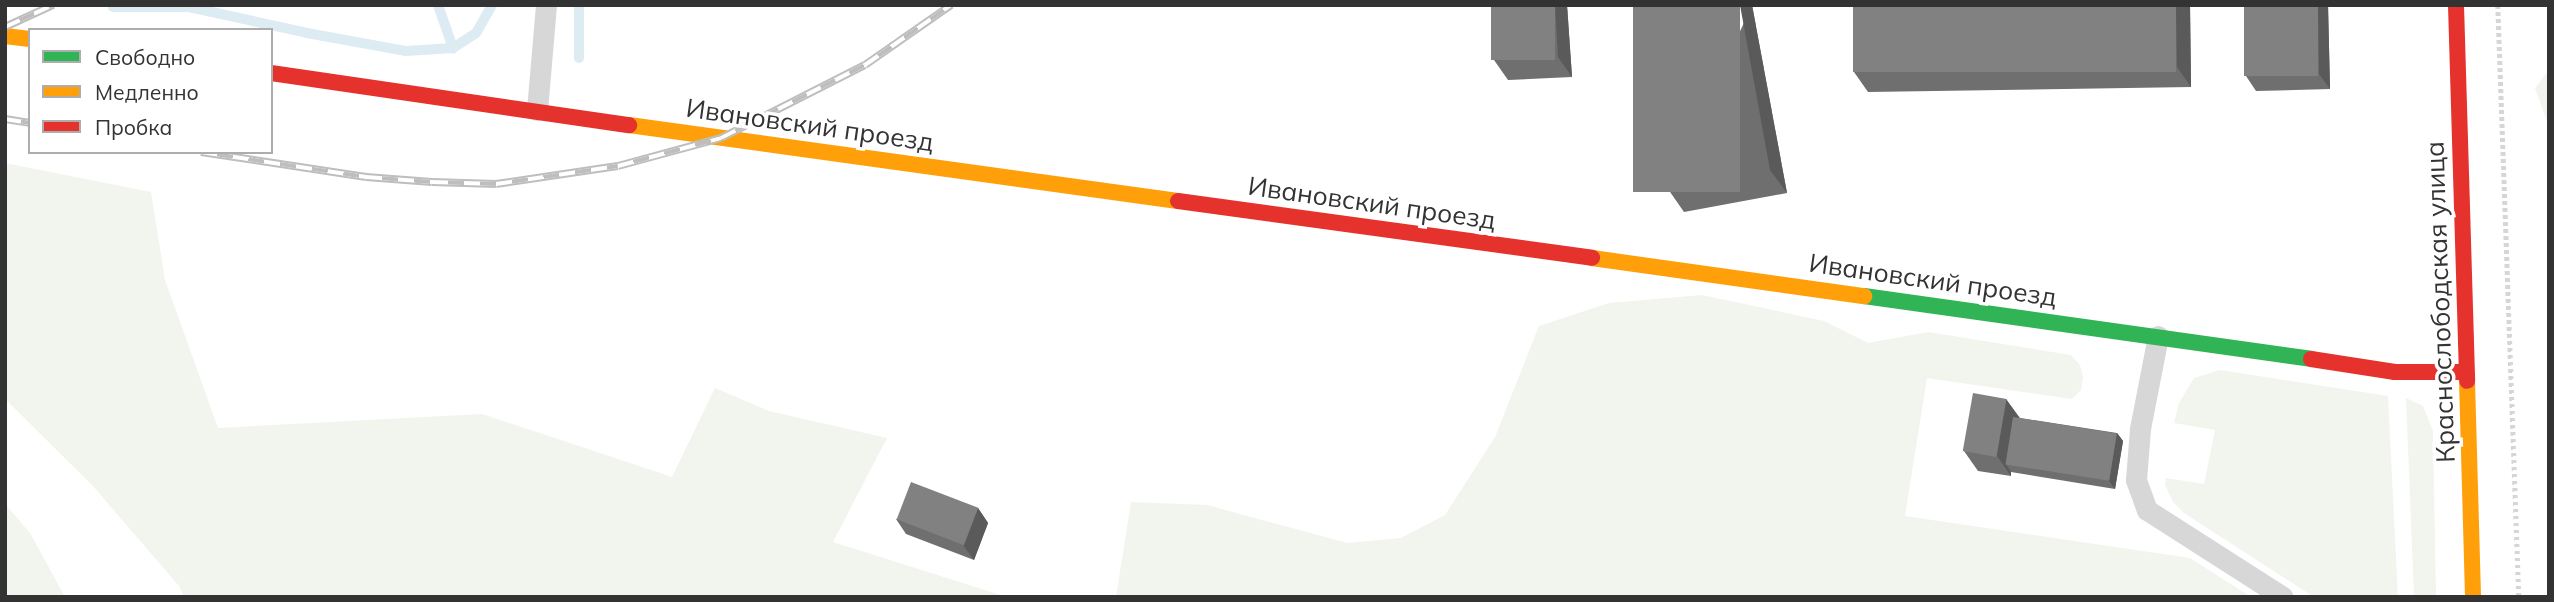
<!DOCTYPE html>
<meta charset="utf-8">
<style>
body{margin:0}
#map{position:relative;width:2554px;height:602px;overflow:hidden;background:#fff;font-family:Mulish,sans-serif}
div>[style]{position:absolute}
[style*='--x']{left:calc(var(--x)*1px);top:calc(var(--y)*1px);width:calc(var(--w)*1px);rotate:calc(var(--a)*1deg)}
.green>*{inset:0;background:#f1f5ed}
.stream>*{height:10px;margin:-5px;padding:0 5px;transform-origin:5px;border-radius:5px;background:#ddebf3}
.path>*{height:4.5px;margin-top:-2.25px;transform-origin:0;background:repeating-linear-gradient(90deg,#d6d6d6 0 3.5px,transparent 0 7px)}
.lane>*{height:21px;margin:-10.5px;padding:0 10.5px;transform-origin:10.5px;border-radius:10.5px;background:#d7d7d7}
.fast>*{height:16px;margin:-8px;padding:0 8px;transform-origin:8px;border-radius:8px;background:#30b455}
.slow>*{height:16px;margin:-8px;padding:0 8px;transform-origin:8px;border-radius:8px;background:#ff9f0a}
.jam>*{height:16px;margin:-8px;padding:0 8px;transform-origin:8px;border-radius:8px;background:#e5322d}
.rail>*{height:8px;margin-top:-4px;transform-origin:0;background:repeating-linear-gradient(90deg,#fff 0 16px,#bebebe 0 32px);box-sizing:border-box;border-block:2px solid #bebebe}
.wall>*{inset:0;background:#6f6f6f}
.shaded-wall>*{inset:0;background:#5a5a5a}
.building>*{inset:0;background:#818181;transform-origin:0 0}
span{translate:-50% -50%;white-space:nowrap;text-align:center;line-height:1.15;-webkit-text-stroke:7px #fff;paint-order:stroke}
.street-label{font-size:26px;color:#333}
.frame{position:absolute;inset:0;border:7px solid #333;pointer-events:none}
.legend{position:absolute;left:28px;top:28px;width:245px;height:126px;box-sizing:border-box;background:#fff;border:2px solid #adadad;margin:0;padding:9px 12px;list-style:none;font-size:21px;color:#333}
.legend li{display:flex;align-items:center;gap:14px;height:35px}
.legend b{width:35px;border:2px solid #adadad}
</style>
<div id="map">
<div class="green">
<div style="clip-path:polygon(2549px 70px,2549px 127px,2535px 88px)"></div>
<div style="clip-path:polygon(5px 163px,151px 192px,165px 280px,218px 428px,482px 414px,672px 477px,715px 388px,769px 411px,887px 438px,833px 542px,1007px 597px,184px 597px,179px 586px,92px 485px,5px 399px)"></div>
<div style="clip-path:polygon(1702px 295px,1824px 321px,1868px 343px,1928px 332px,2071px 355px,2080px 365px,2083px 377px,2081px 390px,2072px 399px,1927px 378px,1905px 516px,2190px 558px,2251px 597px,1116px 597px,1131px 502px,1207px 505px,1347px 543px,1401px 538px,1445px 515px,1495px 437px,1539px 326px,1609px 303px)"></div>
<div style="clip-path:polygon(2220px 370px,2388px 396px,2398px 597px,2314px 597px,2184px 513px,2173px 502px,2165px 485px,2166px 478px,2204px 484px,2215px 430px,2174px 423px,2179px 403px,2194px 378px)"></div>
<div style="clip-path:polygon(2406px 398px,2423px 406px,2433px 431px,2436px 597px,2414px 597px)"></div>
<div style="clip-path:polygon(5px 504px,30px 533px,65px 597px,5px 597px)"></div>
</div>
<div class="stream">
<div style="--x:438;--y:5;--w:46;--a:70.8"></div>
<div style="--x:113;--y:7;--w:76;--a:0"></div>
<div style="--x:189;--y:7;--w:121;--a:12.4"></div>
<div style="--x:307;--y:33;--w:101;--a:10.3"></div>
<div style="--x:406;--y:51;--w:47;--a:-3.7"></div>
<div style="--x:453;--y:48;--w:27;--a:-33"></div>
<div style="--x:476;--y:33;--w:32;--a:-60"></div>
<div style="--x:579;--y:58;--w:53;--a:-90"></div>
</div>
<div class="path">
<div style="--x:2498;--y:5;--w:592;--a:87.97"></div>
</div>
<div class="lane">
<div style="--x:537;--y:110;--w:105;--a:-85.1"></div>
<div style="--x:2158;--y:336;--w:95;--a:101"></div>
<div style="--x:2140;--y:429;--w:51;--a:94.5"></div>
<div style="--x:2136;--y:480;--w:32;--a:70"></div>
<div style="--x:2147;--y:510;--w:161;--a:32.6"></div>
</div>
<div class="fast">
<div style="--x:1864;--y:296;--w:451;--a:8"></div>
</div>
<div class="slow">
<div style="--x:5;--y:36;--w:25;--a:7"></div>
<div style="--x:629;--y:125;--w:554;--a:7.88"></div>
<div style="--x:1592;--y:258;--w:275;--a:8"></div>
<div style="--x:2467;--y:381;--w:216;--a:88.4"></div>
</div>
<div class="jam">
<div style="--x:2456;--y:5;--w:376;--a:88.3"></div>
<div style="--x:271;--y:73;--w:362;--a:8.3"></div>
<div style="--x:1178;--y:201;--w:418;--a:7.8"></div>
<div style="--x:2311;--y:359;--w:85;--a:8.8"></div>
<div style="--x:2395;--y:372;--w:71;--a:0"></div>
</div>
<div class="rail">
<div style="--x:5;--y:27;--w:53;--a:-24.6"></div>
<div style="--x:5;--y:119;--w:25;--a:9"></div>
<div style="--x:201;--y:152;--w:167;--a:8.6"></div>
<div style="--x:366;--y:177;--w:66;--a:4.3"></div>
<div style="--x:432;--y:182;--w:64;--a:1.8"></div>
<div style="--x:496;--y:184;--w:123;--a:-8.4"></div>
<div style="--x:618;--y:166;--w:107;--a:-15.2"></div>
<div style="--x:721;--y:138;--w:161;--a:-26.9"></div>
<div style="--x:865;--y:65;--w:105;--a:-34.9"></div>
</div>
<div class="wall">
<div style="clip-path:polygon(1491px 5px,1567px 5px,1572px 77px,1508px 80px,1494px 60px)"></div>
<div style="clip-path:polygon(1752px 5px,1787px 193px,1684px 212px,1668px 189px)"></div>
<div style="clip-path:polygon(1853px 5px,2190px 5px,2191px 87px,1868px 92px,1854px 72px)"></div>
<div style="clip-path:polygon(2244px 5px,2328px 5px,2330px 89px,2256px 91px,2246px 76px)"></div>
<div style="clip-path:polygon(2006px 399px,2020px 418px,2117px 433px,2123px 441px,2115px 489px,2011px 472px,2011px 476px,1978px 471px,1964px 451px)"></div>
<div style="clip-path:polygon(978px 508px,988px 523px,974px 560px,906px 534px,896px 519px)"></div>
</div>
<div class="shaded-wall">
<div style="clip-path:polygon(1555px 5px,1567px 5px,1572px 77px,1558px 57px)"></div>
<div style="clip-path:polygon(1740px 5px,1752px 5px,1787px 193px,1770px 170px)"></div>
<div style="clip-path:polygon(2176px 5px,2190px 5px,2191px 87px,2177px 67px)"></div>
<div style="clip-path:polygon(2318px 5px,2328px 5px,2330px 89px,2319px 74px)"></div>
<div style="clip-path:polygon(2006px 399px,2020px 419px,2006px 464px,2011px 472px,2011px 476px,1997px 456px)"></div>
<div style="clip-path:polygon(2117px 433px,2123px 441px,2115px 489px,2109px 481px)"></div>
<div style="clip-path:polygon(978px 508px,988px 523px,974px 560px,963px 545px)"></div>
</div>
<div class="building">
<div style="left:1491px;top:5px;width:64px;height:55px"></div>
<div style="left:1633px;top:5px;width:107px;height:187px"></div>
<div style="left:1853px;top:5px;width:323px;height:67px"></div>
<div style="left:2244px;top:5px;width:74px;height:71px"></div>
<div style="left:1973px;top:393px;width:34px;height:59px;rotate:10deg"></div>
<div style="left:2013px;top:417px;width:105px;height:48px;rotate:9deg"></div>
<div style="left:911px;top:482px;width:72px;height:40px;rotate:21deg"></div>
</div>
<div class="street-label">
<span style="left:810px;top:125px;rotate:8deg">Ивановский проезд</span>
<span style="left:1372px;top:203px;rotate:8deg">Ивановский проезд</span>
<span style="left:1933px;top:280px;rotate:8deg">Ивановский проезд</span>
<span style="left:2440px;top:302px;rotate:-92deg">Краснослободская улица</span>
</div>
<div class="frame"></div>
<ul class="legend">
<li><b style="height:9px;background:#30b455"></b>Свободно</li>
<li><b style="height:9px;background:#ff9f0a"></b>Медленно</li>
<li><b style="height:9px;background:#e5322d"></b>Пробка</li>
</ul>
</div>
